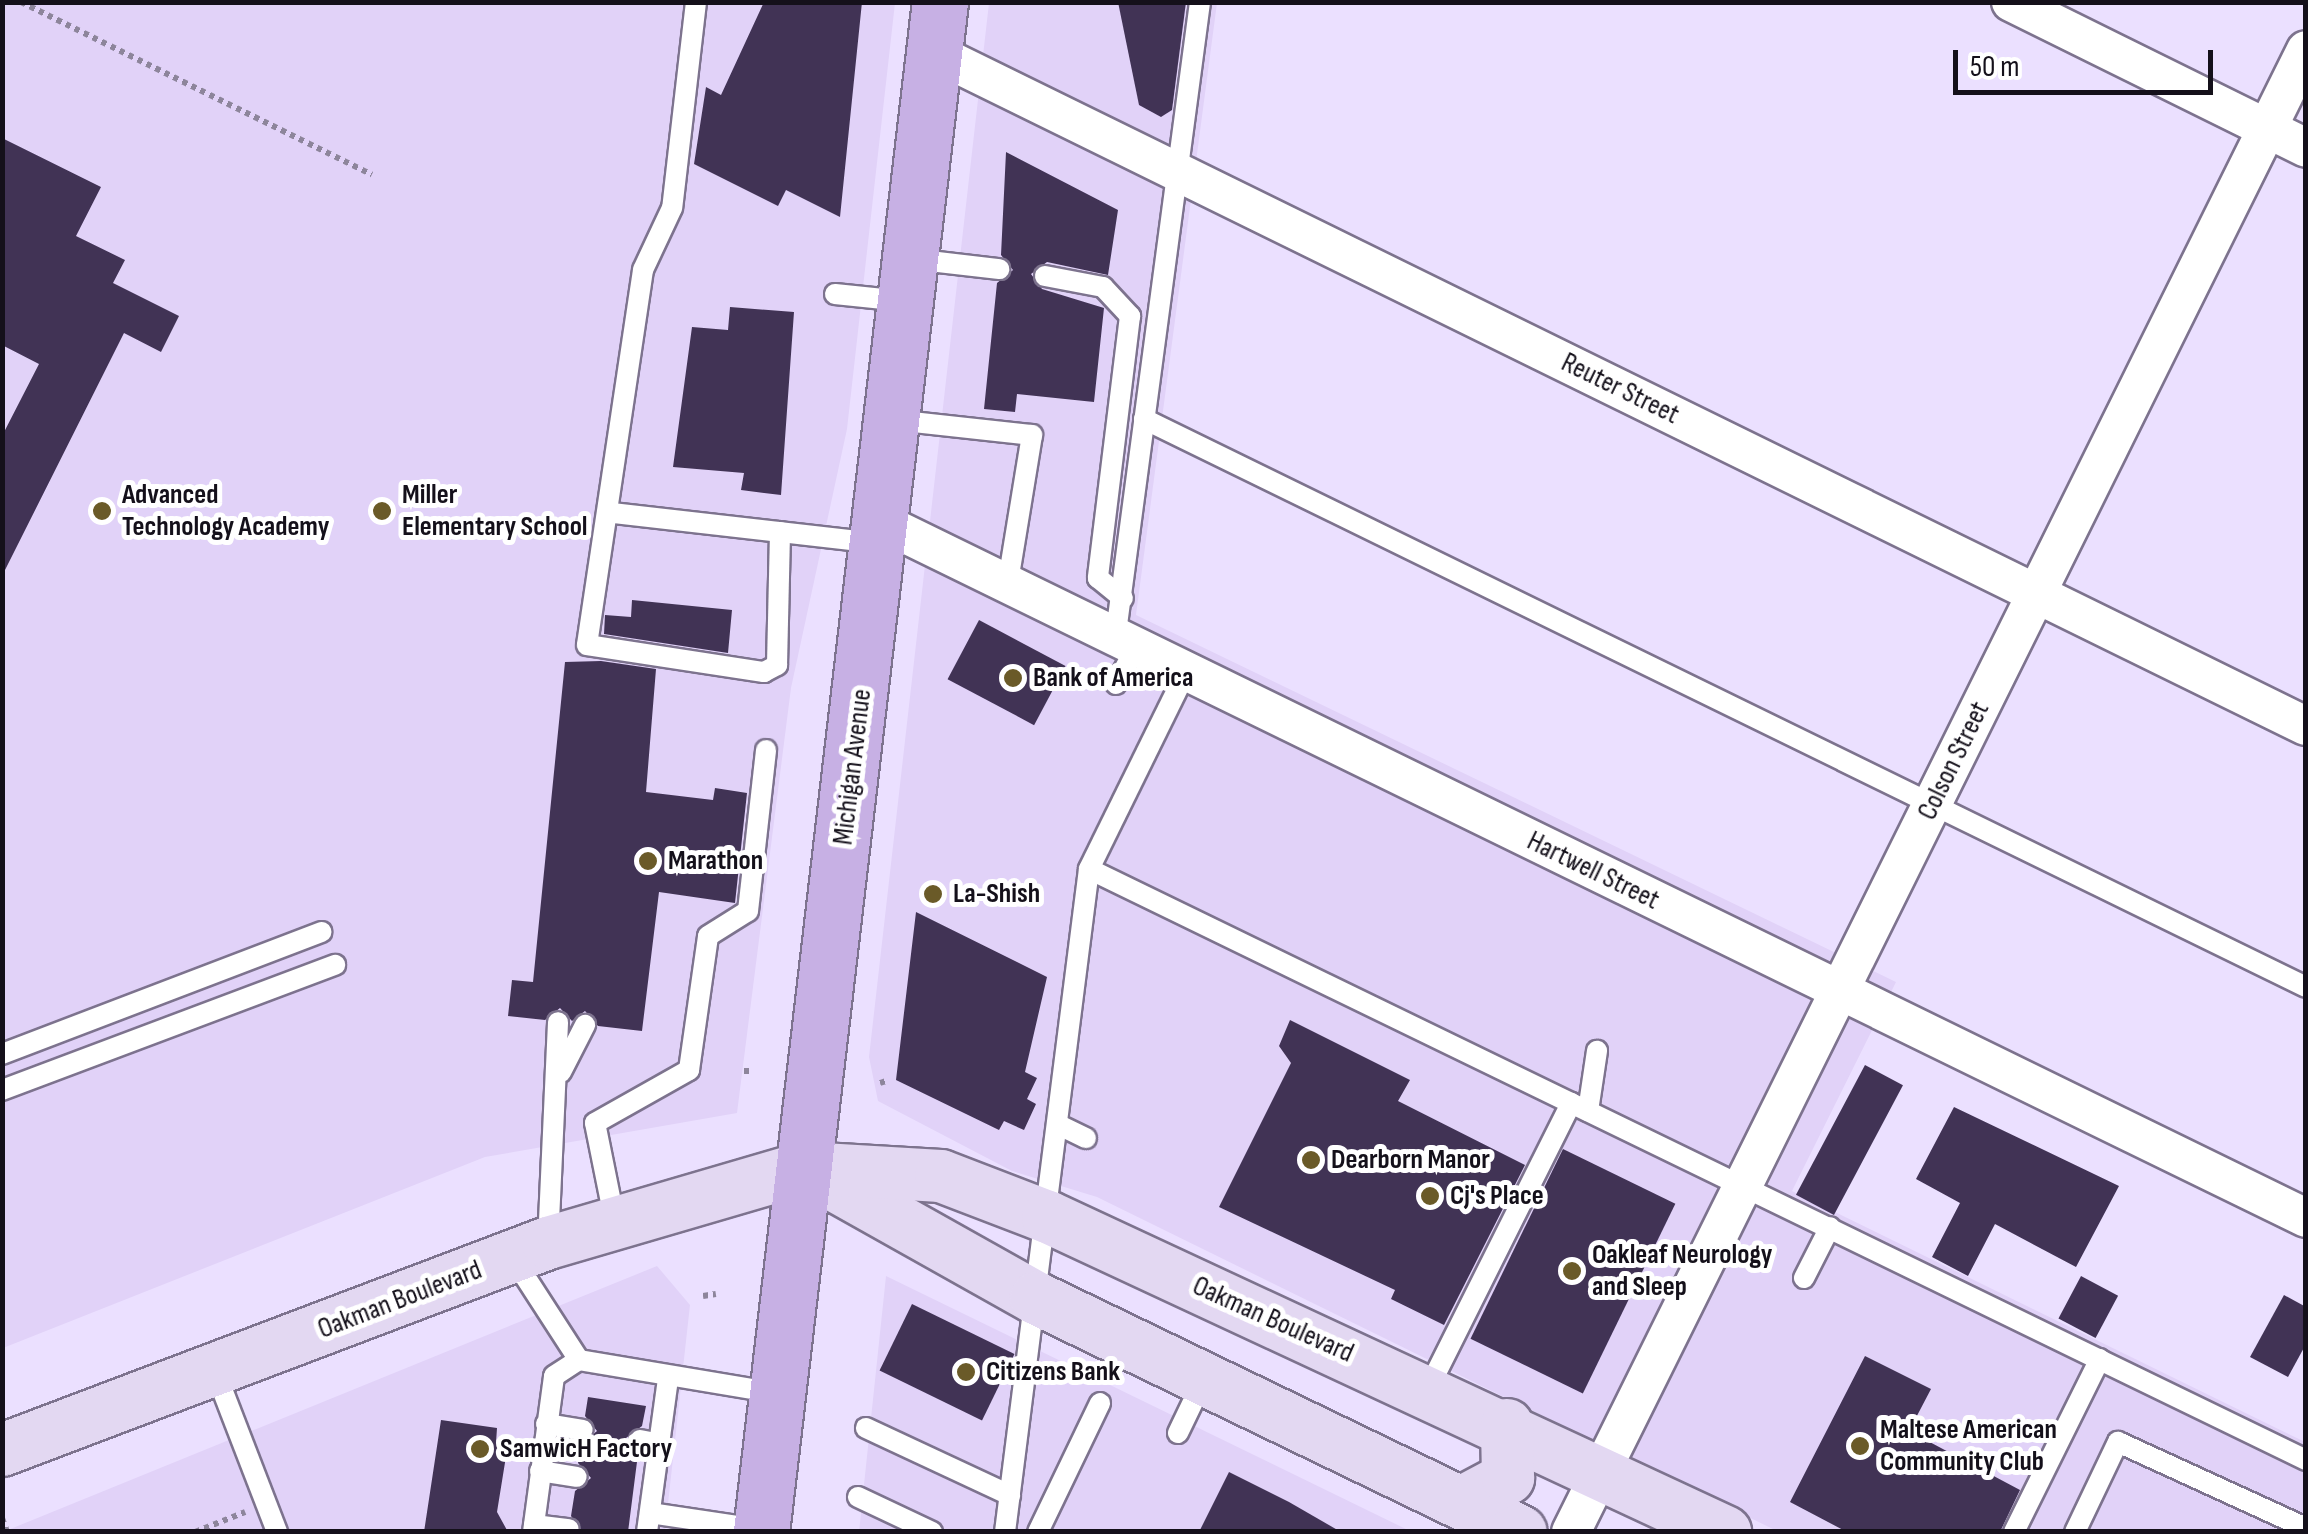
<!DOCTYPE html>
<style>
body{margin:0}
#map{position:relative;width:2308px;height:1534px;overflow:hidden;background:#ebe0ff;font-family:"Sofia Sans Condensed",sans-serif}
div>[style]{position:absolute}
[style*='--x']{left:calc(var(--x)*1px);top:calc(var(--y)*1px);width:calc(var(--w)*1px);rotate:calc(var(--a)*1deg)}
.built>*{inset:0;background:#e1d2f8}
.building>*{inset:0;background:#413355;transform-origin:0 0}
.path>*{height:6px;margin-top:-3px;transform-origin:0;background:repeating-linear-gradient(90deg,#8d859b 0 5px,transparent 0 10px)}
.roads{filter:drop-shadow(2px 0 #7d738e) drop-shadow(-2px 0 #7d738e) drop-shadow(0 2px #7d738e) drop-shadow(0 -2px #7d738e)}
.lane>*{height:20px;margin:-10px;padding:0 10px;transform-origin:10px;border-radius:10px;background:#fff}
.street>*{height:38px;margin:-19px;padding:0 19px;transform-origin:19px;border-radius:19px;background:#fff}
.secondary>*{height:52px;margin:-26px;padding:0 26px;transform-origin:26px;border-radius:26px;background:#e3d8f2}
.primary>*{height:55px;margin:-27.5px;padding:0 27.5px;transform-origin:27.5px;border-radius:27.5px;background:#c7b0e4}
.dots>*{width:28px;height:28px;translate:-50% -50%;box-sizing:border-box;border:5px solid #fff;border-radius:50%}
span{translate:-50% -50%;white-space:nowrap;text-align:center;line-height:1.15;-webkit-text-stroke:10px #fff;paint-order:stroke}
.street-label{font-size:28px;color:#14101a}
.poi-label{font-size:28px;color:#14101a;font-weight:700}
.left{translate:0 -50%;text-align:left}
.frame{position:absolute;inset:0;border:5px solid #14101a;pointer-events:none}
.scale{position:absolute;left:1953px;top:50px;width:260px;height:45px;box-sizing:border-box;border:5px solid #14101a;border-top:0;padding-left:12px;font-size:30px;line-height:35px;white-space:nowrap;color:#14101a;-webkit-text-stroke:8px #fff;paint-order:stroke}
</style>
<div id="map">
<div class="built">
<div style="clip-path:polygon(2px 3px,895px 3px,847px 429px,791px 688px,737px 1113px,485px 1157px,3px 1348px)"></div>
<div style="clip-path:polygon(989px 3px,1217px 3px,1136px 615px,1896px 982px,1792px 1191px,2305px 1442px,2305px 1531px,1777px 1531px,1097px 1197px,1012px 1171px,878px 1101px,869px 1057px)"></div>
<div style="clip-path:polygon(657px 1266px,690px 1305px,665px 1531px,3px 1532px)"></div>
<div style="clip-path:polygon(886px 1276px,1410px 1531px,859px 1532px)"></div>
</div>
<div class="building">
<div style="clip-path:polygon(764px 2px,862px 2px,840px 217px,786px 190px,778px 206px,694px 164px,706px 87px,721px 95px)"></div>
<div style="clip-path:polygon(1118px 2px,1186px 2px,1172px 110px,1161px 117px,1139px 105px)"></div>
<div style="clip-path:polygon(2px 138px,101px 187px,76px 236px,125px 260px,113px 283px,179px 316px,161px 352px,124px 333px,2px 576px,2px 436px,39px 364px,2px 345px)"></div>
<div style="clip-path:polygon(1006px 152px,1118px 210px,1108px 275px,1047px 262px,1031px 274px,1042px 289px,1104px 308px,1094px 402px,1017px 394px,1015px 412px,984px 409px,997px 283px,1013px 270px,1001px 255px)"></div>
<div style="clip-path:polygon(730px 307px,794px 312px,781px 495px,741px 490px,744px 473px,673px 467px,692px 327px,728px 330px)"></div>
<div style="clip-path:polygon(632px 600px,732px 610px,728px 653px,604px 634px,605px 615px,631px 617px)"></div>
<div style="left:979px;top:620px;width:98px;height:67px;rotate:28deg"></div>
<div style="clip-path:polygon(601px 661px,656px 669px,646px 792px,713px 800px,715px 788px,747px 793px,735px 903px,659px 892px,642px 1031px,598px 1026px,585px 1011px,572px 1021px,560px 1008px,545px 1020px,508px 1016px,512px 980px,533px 982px,565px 662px)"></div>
<div style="clip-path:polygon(916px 912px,1047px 977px,1025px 1072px,1037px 1078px,1027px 1099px,1036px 1104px,1024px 1130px,1004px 1121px,999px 1130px,896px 1080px)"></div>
<div style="clip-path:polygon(1290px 1020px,1410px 1080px,1398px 1101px,1525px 1165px,1444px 1325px,1391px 1299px,1395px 1290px,1219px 1207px,1291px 1063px,1279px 1046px)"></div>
<div style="left:1865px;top:1065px;width:43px;height:147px;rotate:28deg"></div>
<div style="clip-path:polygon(1954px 1107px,2119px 1186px,2076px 1267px,1995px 1224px,1968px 1276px,1932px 1257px,1960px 1203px,1916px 1179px)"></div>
<div style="left:1563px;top:1149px;width:125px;height:211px;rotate:26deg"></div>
<div style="left:2081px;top:1276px;width:42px;height:48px;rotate:28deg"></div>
<div style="clip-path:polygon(2284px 1295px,2306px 1307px,2306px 1344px,2288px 1377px,2250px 1357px)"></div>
<div style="left:912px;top:1304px;width:114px;height:74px;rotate:26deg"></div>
<div style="clip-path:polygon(1865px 1356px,1931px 1389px,1909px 1431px,2020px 1490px,2000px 1532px,1847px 1532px,1790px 1502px)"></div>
<div style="clip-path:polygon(588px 1397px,646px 1406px,642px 1426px,626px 1438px,638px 1454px,628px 1532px,582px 1532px,571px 1516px,575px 1491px,591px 1478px,578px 1463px,581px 1444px,597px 1431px,585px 1416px)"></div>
<div style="clip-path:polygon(441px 1420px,497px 1428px,496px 1443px,508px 1444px,497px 1512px,508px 1532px,424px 1532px)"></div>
<div style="clip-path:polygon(1229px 1472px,1289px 1502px,1341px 1532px,1199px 1532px)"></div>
</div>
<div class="path">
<div style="--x:21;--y:2;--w:391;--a:26.2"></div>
<div style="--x:744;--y:1071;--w:8;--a:0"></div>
<div style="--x:880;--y:1083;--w:6;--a:-18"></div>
<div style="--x:703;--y:1296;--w:13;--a:-9"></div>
<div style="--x:2;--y:1518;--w:15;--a:70"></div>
<div style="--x:195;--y:1532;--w:54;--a:-21.8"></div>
</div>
<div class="roads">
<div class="lane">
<div style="--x:696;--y:2;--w:207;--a:96.6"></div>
<div style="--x:672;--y:208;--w:68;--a:115.1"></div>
<div style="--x:643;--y:270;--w:379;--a:98.5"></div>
<div style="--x:587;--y:645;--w:179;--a:8.7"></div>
<div style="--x:764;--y:672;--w:15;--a:-28"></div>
<div style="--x:777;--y:665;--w:133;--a:-88.7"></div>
<div style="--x:912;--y:259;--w:88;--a:6.6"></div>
<div style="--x:1045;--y:276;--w:59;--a:10.7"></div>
<div style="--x:1103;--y:287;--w:40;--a:47"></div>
<div style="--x:1130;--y:316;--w:264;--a:97"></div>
<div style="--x:1098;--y:578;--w:32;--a:39"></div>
<div style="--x:835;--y:294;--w:68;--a:5.9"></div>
<div style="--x:1144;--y:419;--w:1293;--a:26.05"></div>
<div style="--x:894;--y:420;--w:139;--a:6.2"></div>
<div style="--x:1032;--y:435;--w:154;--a:99.3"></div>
<div style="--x:613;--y:513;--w:265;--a:6.5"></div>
<div style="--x:1115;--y:640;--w:644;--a:-82.41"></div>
<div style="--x:1116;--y:684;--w:39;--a:-61"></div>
<div style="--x:1089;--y:869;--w:1353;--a:25.9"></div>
<div style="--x:2;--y:1054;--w:342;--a:-20.9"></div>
<div style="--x:561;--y:1072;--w:53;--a:-62.9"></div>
<div style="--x:2;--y:1090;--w:356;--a:-20.6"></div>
<div style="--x:1588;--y:1111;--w:61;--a:-81.5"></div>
<div style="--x:1059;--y:1125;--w:30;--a:26"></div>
<div style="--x:615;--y:1222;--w:101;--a:-101.4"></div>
<div style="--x:595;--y:1123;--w:108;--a:-29.4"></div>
<div style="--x:689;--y:1070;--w:135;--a:-81.9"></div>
<div style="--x:708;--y:936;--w:47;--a:-32"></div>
<div style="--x:748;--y:911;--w:162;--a:-83.6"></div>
<div style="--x:548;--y:1243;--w:221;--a:-87.4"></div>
<div style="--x:513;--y:1258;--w:121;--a:57.1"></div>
<div style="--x:1804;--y:1278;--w:57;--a:-63"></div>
<div style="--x:215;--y:1371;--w:173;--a:68.9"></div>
<div style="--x:1428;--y:1389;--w:320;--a:-63.4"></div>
<div style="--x:546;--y:1424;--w:37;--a:9"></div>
<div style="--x:866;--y:1428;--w:159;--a:25"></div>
<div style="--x:1178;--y:1433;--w:60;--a:-64.3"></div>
<div style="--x:640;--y:1440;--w:20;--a:11"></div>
<div style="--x:540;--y:1471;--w:37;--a:9"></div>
<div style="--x:858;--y:1497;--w:82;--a:25.3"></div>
<div style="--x:650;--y:1513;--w:110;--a:8.4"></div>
<div style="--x:534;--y:1525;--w:35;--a:7"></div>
<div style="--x:533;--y:1532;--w:157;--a:-82.3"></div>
<div style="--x:554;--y:1376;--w:30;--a:-33"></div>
<div style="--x:579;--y:1360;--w:201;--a:9.5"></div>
<div style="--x:647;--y:1532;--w:154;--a:-82.2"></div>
<div style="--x:1005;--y:1532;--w:668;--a:-82.78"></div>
<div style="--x:1089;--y:869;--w:217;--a:-63.8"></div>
<div style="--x:1038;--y:1532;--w:143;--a:-64.3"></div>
<div style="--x:2014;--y:1532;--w:193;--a:-63.6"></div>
<div style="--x:2075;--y:1532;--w:100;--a:-64.5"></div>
<div style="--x:2118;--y:1442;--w:207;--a:24.6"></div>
</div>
<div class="street">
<div style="--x:2011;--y:2;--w:329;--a:26.3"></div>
<div style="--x:935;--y:53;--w:1527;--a:26.15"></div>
<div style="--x:881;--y:522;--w:1586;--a:26.03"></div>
<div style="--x:1571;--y:1532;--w:1654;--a:-63.62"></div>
</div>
<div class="secondary">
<div style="--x:815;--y:1174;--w:253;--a:29.3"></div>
<div style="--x:1036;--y:1298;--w:538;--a:25.76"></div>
<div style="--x:2;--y:1450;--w:584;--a:-20.76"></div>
<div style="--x:548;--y:1243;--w:268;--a:-16.3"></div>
<div style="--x:805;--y:1168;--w:136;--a:3.4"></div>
<div style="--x:941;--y:1176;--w:115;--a:21"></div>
<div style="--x:1048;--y:1217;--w:747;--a:24.95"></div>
<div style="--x:1465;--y:1501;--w:49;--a:-28.1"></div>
<div style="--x:1508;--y:1478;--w:53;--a:-91.1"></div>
</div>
<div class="primary">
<div style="--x:761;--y:1532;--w:1540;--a:-83.33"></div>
</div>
</div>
<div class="dots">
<div style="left:102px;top:511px;background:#6a5a28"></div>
<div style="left:382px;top:511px;background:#6a5a28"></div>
<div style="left:1013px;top:678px;background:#6a5a28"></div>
<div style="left:648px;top:861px;background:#6a5a28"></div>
<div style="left:933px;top:894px;background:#6a5a28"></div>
<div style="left:1311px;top:1160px;background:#6a5a28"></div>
<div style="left:1430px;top:1196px;background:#6a5a28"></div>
<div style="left:1572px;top:1271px;background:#6a5a28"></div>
<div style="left:966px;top:1372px;background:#6a5a28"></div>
<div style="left:1860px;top:1446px;background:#6a5a28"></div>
<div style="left:480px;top:1449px;background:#6a5a28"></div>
</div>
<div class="street-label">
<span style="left:1620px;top:389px;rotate:26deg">Reuter Street</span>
<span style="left:1954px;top:761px;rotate:-64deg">Colson Street</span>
<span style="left:853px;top:767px;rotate:-83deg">Michigan Avenue</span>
<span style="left:1593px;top:871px;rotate:26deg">Hartwell Street</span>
<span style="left:400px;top:1300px;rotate:-21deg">Oakman Boulevard</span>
<span style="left:1273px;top:1320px;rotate:24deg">Oakman Boulevard</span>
</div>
<div class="poi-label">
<span class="left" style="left:122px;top:511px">Advanced<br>Technology Academy</span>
<span class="left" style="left:402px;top:511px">Miller<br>Elementary School</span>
<span class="left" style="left:1033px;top:678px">Bank of America</span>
<span class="left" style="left:668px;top:861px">Marathon</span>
<span class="left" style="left:953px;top:894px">La-Shish</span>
<span class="left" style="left:1331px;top:1160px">Dearborn Manor</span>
<span class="left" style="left:1450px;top:1196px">Cj's Place</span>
<span class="left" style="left:1592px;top:1271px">Oakleaf Neurology<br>and Sleep</span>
<span class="left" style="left:986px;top:1372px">Citizens Bank</span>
<span class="left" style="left:1880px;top:1446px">Maltese American<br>Community Club</span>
<span class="left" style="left:500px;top:1449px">SamwicH Factory</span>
</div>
<div class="frame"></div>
<div class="scale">50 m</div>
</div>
